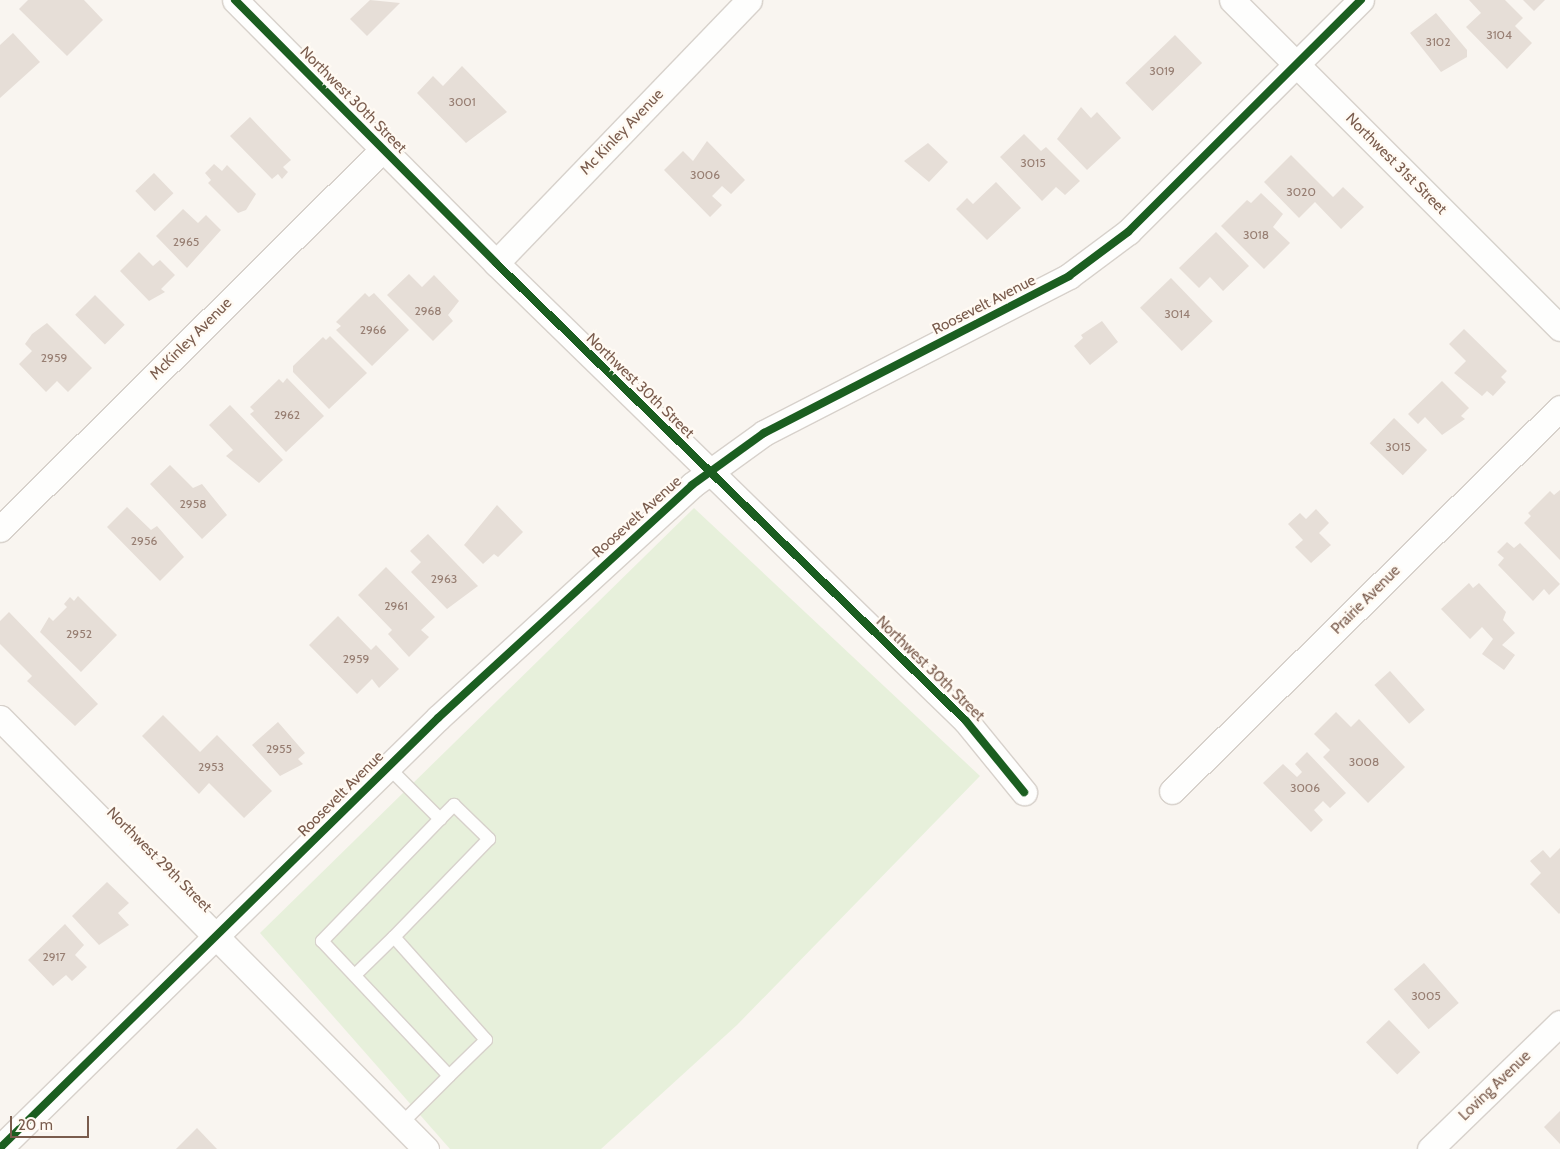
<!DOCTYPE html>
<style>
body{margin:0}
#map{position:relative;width:1560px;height:1149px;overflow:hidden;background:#f9f5f0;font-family:Cabin,sans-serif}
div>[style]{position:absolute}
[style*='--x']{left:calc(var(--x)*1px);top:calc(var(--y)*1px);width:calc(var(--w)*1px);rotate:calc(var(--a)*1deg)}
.green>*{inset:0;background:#e7f0db}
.building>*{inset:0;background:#e6ded7;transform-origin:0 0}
.roads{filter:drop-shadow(1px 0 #d7d1cb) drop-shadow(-1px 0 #d7d1cb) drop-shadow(0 1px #d7d1cb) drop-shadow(0 -1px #d7d1cb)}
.lane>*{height:12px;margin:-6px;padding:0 6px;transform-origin:6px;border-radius:6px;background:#fefefd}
.street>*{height:25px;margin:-12.5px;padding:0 12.5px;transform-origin:12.5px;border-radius:12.5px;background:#fefefd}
.cycleway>*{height:8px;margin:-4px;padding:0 4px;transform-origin:4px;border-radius:4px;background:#1b5e20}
span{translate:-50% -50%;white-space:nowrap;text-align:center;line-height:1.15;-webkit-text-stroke:4.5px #fffaf3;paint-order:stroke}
.number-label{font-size:12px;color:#977e72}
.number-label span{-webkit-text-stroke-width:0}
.street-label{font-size:15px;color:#7a5c4d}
.scale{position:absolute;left:10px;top:1116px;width:79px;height:22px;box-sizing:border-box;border:2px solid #7a5c4d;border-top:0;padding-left:6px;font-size:15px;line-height:18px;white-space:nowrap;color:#7a5c4d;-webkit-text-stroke:4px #fffaf3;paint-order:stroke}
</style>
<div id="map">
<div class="green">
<div style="clip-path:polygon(694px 508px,980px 776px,737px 1025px,601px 1149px,450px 1149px,260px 933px)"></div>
</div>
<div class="building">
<div style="clip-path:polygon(28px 0,84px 0,103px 20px,67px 56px,19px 9px)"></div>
<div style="clip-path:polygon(370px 0,400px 3px,367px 36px,350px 19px)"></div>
<div style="clip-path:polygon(1469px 0,1505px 0,1523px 18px,1515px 26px,1532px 43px,1507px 69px,1466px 27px,1481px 13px)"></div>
<div style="clip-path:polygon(1523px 0,1545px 0,1534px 11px)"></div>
<div style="clip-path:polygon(1436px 13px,1467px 50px,1467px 57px,1441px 72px,1410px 33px)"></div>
<div style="clip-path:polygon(13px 33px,40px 62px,0 98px,0 45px)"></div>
<div style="left:1175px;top:35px;width:39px;height:69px;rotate:46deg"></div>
<div style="clip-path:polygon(462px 66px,507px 112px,466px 143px,417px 93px,433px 76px,443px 86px)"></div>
<div style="clip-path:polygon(1081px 107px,1091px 118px,1097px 112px,1121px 138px,1087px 170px,1057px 139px)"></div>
<div style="clip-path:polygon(250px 117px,291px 160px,283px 167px,288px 172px,282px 179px,278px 174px,272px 179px,230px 136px)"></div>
<div style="clip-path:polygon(1024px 134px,1041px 151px,1046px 147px,1080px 181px,1065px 195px,1056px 187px,1042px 201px,1000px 157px)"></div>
<div style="clip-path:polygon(707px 141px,745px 180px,731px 194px,722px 186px,712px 196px,722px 205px,710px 217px,664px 170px,683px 151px,693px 161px)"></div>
<div style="clip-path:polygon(928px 143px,948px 162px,929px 182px,904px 161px)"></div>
<div style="clip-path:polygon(1291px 155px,1333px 197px,1343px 187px,1364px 207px,1341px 229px,1315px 202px,1299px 218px,1264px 182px)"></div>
<div style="clip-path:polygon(214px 164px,222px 171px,227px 165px,256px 194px,246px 210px,238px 213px,208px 183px,211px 180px,205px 173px)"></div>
<div style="left:154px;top:173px;width:28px;height:26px;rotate:46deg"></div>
<div style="clip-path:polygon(996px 182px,1021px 208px,987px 240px,956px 209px,967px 198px,973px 204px)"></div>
<div style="clip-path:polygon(1261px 193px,1283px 214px,1273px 227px,1290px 243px,1264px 269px,1221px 226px,1247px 200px,1251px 203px)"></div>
<div style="clip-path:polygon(183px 209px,198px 223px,206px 215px,221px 230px,187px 268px,156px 236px)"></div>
<div style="clip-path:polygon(1216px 232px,1249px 266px,1223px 291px,1210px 277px,1199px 288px,1179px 268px)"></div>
<div style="clip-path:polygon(139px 252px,153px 266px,160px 260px,175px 275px,161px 289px,165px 292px,149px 301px,120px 271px)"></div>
<div style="clip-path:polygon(409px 274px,422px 287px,434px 275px,459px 301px,448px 315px,453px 321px,433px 341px,387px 295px)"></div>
<div style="left:1171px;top:278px;width:60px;height:43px;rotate:46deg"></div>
<div style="clip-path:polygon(365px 293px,369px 297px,374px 293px,409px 330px,372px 366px,336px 330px,341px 326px,336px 322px)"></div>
<div style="left:95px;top:295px;width:42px;height:28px;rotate:45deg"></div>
<div style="clip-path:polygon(1102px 321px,1118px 342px,1090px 365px,1074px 346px,1083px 338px,1081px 335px)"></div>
<div style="clip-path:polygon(47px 323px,92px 368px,68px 392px,57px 381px,46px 392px,19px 364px,32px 351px,25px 344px,32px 334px)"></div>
<div style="clip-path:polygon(1464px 329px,1507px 371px,1501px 377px,1506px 382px,1493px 396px,1487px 391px,1482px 396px,1454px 373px,1466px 361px,1449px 344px)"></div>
<div style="clip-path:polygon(330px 336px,367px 373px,329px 409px,293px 372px,293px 366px,323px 337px,326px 340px)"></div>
<div style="clip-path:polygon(287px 378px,324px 416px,286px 452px,250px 414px,254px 411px,250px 407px,279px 379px,283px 383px)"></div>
<div style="clip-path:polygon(1442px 381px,1469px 408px,1461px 416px,1465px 419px,1442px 435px,1425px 417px,1418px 424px,1408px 414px)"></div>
<div style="clip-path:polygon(230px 405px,283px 460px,259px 483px,226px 456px,233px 450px,209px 425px)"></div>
<div style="left:1394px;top:418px;width:46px;height:35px;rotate:44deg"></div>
<div style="clip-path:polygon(170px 465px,193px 488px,202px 484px,227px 515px,202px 539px,150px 484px)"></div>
<div style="clip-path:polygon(1560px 490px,1560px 560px,1524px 523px,1531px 516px,1528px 513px,1550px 491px,1554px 495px)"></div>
<div style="clip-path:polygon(497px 505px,523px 532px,498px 557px,494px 554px,483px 564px,464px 545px)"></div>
<div style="clip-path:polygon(127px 507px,151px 530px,157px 526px,184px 557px,160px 581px,107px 527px)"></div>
<div style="clip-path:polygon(1316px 509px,1329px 523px,1319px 533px,1331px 545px,1311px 563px,1295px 547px,1303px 540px,1288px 524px,1300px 513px,1306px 519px)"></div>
<div style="clip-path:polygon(428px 534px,478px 586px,447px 609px,411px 572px,421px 562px,410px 551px)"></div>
<div style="clip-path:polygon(1507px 542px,1514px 548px,1520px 543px,1560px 584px,1549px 595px,1544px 589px,1533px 601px,1498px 565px,1504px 558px,1497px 552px)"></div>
<div style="clip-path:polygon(386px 567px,435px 617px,421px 630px,429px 637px,409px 657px,388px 634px,392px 630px,358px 595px)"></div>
<div style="clip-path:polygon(1469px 583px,1473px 588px,1479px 583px,1506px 612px,1503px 620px,1515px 633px,1502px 645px,1515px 655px,1504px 670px,1482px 654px,1493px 639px,1482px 627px,1470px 639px,1441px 609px)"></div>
<div style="clip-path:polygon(78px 596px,117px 635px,81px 672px,40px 632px,49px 617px,53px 621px,67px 607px,64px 604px,70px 597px,74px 601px)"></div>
<div style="clip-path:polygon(9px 612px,98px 704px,75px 726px,27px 681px,32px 676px,0 644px,0 621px)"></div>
<div style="clip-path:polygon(338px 616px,371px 650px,376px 645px,399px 669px,379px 688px,372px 679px,357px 694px,309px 645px)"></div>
<div style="left:1390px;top:671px;width:52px;height:21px;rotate:48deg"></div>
<div style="clip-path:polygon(1336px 712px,1351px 727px,1359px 719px,1405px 767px,1368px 803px,1323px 757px,1330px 750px,1314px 734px)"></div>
<div style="clip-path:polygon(163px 715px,200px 752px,217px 735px,272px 791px,244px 818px,209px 783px,199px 794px,142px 736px)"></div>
<div style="clip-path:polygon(278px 722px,305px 753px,298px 759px,303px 764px,280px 776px,252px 745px)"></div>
<div style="clip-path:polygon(1307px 752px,1346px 793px,1330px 808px,1323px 801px,1314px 810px,1323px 820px,1311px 832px,1263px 783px,1283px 764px,1297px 777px,1302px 772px,1295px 764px)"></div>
<div style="clip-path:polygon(1560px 848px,1560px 913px,1559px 914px,1530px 884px,1541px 873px,1530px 861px,1543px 850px,1550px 858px)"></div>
<div style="clip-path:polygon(107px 882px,129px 903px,118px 913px,129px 925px,99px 945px,72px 916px)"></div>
<div style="clip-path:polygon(65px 924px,84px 945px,75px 955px,87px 967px,72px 981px,66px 975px,53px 986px,28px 960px)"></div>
<div style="left:1424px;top:963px;width:53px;height:40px;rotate:49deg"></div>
<div style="left:1389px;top:1020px;width:45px;height:32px;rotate:46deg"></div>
<div style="clip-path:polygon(1560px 1111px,1560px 1144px,1544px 1127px)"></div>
<div style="clip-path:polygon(197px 1128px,217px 1149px,176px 1149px)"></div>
</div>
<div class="roads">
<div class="lane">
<div style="--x:388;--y:767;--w:74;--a:45"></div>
<div style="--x:440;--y:819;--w:170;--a:134"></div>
<div style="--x:322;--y:941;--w:185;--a:46.7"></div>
<div style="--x:449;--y:1076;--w:68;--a:135"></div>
<div style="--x:440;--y:819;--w:20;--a:-45"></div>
<div style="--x:454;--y:805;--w:49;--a:44.2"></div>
<div style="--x:489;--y:839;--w:136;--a:134.1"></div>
<div style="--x:394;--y:937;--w:138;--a:48.2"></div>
<div style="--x:486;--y:1040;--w:52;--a:135.8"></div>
<div style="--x:355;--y:975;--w:54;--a:-44.3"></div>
</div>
<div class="street">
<div style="--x:235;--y:0;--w:371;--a:45.2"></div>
<div style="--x:496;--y:263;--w:656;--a:44.26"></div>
<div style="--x:966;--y:721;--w:92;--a:50.8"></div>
<div style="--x:1232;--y:0;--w:464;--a:45"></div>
<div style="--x:496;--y:263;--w:365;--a:-46.1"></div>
<div style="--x:0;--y:529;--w:540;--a:-44.77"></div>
<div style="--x:0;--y:718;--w:606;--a:45.33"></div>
<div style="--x:1172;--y:791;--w:545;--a:-44.63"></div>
<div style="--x:0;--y:1148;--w:614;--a:-44.47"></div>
<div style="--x:438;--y:718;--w:345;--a:-42.5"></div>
<div style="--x:692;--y:485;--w:89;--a:-35.8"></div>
<div style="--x:764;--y:433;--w:343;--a:-27.2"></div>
<div style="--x:1069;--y:276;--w:74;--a:-36.7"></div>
<div style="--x:1128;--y:232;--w:329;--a:-44.9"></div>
<div style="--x:1430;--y:1149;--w:181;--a:-44.1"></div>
</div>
</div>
<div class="cycleway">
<div style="--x:235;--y:0;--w:371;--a:45.2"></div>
<div style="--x:496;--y:263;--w:656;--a:44.26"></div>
<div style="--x:966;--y:721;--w:92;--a:50.8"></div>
<div style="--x:0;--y:1148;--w:614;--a:-44.47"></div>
<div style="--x:438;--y:718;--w:345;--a:-42.5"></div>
<div style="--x:692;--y:485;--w:89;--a:-35.8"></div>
<div style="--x:764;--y:433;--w:343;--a:-27.2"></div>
<div style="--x:1069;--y:276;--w:74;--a:-36.7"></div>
<div style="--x:1128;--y:232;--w:329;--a:-44.9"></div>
</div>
<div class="number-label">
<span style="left:1499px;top:35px">3104</span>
<span style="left:1438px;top:42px">3102</span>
<span style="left:1162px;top:71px">3019</span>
<span style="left:462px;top:102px">3001</span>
<span style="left:1033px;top:163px">3015</span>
<span style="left:705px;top:175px">3006</span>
<span style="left:1301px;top:192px">3020</span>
<span style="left:1256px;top:235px">3018</span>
<span style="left:186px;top:242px">2965</span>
<span style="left:428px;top:311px">2968</span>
<span style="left:1177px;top:314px">3014</span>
<span style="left:373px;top:330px">2966</span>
<span style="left:54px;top:358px">2959</span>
<span style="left:287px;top:415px">2962</span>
<span style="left:1398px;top:447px">3015</span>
<span style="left:193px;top:504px">2958</span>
<span style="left:144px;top:541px">2956</span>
<span style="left:444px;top:579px">2963</span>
<span style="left:396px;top:606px">2961</span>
<span style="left:79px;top:634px">2952</span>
<span style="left:356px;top:659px">2959</span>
<span style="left:279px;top:749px">2955</span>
<span style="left:1364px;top:762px">3008</span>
<span style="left:211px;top:767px">2953</span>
<span style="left:1305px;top:788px">3006</span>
<span style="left:54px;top:957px">2917</span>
<span style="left:1426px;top:996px">3005</span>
</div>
<div class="street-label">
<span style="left:353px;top:100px;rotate:45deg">Northwest 30th Street</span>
<span style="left:622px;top:132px;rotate:-46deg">Mc Kinley Avenue</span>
<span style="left:1396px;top:164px;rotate:45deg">Northwest 31st Street</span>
<span style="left:984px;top:305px;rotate:-27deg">Roosevelt Avenue</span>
<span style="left:191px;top:339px;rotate:-45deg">McKinley Avenue</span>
<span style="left:640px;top:386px;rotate:44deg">Northwest 30th Street</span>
<span style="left:637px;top:517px;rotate:-42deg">Roosevelt Avenue</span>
<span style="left:1366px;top:600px;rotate:-45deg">Prairie Avenue</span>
<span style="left:930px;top:669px;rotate:44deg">Northwest 30th Street</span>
<span style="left:341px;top:794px;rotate:-45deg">Roosevelt Avenue</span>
<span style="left:159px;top:860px;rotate:45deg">Northwest 29th Street</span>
<span style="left:1495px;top:1086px;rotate:-44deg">Loving Avenue</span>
</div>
<div class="scale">20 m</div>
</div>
